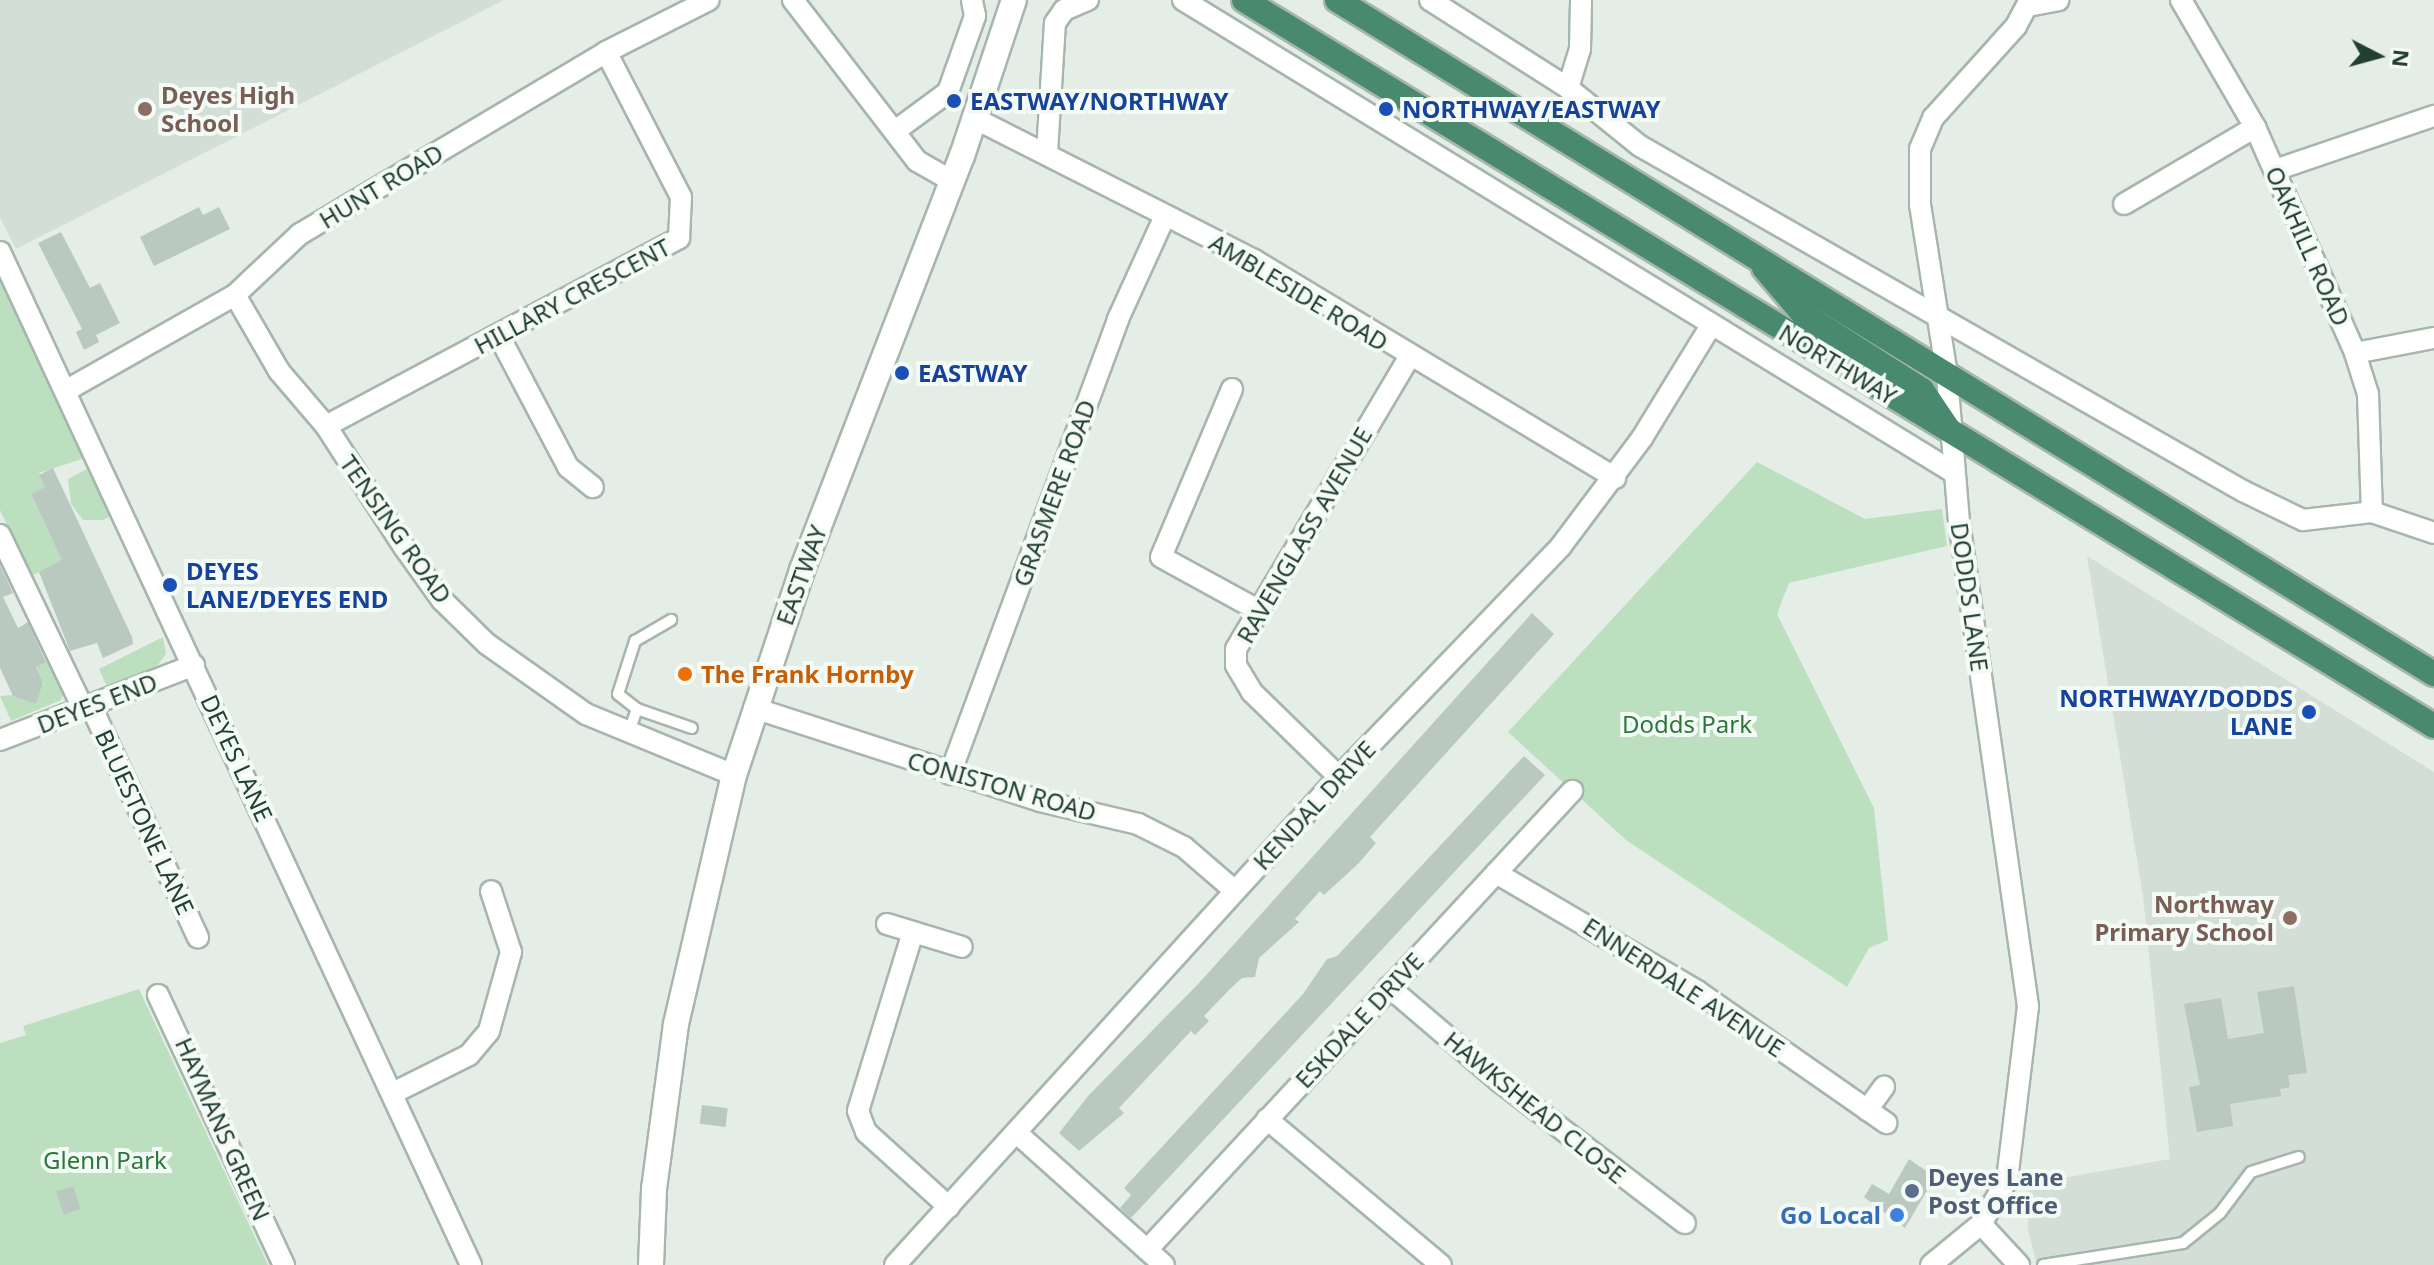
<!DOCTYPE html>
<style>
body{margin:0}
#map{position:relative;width:2434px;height:1265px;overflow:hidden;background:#e4eee7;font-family:"Noto Sans",sans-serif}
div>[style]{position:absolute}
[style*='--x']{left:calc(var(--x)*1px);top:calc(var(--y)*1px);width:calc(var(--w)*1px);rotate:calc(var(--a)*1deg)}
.built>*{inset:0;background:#d2ded6}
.green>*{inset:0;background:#bce0bf}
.building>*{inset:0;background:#b9c9c0;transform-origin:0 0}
.roads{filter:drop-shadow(2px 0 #a6b6ad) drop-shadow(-2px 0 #a6b6ad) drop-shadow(0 2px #a6b6ad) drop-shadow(0 -2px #a6b6ad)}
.service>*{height:10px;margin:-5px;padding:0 5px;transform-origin:5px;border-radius:5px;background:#fff}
.minor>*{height:20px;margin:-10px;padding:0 10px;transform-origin:10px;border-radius:10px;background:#fff}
.tertiary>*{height:24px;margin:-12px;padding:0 12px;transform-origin:12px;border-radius:12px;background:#fff}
.trunk>*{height:24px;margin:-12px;padding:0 12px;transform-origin:12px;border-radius:12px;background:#498a6e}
.dots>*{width:22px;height:22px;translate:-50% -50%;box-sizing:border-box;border:4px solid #f4faf6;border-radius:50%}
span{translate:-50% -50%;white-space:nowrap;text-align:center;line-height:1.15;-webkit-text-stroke:8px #f4faf6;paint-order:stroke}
.education-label{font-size:24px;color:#785e54;font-weight:700}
.left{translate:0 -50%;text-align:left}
.right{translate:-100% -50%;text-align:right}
.transit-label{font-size:24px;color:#164399;font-weight:700}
.street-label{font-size:24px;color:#224032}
.food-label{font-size:24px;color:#c56008;font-weight:700}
.park-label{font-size:24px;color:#2a793a}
.service-label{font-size:24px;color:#4e5e75;font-weight:700}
.shop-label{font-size:24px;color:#366cbe;font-weight:700}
.north{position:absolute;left:2338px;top:16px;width:80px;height:80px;-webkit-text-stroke:6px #f4faf6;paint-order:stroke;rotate:96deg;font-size:22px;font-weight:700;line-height:32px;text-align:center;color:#224032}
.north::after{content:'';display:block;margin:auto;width:28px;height:36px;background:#224032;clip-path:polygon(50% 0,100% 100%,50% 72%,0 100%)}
</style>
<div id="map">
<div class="built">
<div style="clip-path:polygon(0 0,504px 0,16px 249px,0 218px)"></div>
<div style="clip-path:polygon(2087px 556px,2434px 772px,2434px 1265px,2037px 1265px,2028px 1230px,2029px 1184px,2170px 1159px,2143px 896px)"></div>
</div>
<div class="green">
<div style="clip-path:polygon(0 280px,85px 458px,39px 473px,45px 487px,31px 495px,54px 542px,81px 552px,31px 576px,0 510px)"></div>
<div style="clip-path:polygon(1757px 462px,1865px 519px,1942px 509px,1947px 546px,1789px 583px,1777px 614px,1874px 808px,1888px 940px,1869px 948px,1847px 987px,1626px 840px,1508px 732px)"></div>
<div style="clip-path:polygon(89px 468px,112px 515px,103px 520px,83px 520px,71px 504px,68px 479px)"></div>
<div style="clip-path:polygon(163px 637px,166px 654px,158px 665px,107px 687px,99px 669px)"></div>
<div style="clip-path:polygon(52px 659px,64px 692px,61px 700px,11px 721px,0 696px,24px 694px,28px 701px,37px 701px,35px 688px,44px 684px,36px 666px)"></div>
<div style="clip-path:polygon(139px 989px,268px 1265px,0 1265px,0 1043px,26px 1035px,23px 1026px)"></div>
</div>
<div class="building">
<div style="clip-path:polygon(199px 207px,203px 215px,219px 207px,230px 229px,154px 266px,140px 237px)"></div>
<div style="clip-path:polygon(61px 232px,90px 288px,100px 283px,120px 323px,96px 335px,99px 342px,84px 350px,76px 332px,82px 329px,38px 243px)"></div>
<div style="clip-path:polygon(53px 468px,132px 637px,133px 644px,103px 658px,97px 643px,70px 651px,39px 572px,62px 560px,31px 494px,45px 487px,39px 475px)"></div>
<div style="clip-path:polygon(0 565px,13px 593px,3px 597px,18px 628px,28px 622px,46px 662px,36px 667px,43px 682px,36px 704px,13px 696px,0 668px)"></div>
<div style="clip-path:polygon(1532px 613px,1554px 634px,1370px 837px,1376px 843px,1359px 863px,1324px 895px,1320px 891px,1295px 919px,1299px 922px,1259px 958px,1255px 977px,1242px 978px,1230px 989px,1204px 1016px,1209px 1021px,1195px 1035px,1191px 1031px,1119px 1108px,1124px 1113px,1079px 1151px,1059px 1133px,1089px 1095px,1199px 983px)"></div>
<div style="clip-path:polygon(1524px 756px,1545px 775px,1131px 1218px,1120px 1208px,1131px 1195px,1124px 1188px,1303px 994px,1327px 959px,1337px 956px)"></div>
<div style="clip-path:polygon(2294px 986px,2307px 1073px,2288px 1075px,2290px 1087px,2280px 1089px,2281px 1096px,2230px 1104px,2233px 1126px,2197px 1132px,2189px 1087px,2200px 1085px,2184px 1004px,2221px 998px,2228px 1039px,2264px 1033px,2257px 992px)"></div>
<div style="left:702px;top:1105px;width:26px;height:19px;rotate:7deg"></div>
<div style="clip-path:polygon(1909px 1159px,1935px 1177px,1905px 1228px,1864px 1197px,1872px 1184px,1889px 1194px)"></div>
<div style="left:73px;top:1186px;width:24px;height:18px;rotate:71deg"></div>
</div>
<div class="roads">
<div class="service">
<div style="--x:637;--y:709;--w:24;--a:-142"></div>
<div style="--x:618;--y:694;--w:56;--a:-72.2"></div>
<div style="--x:635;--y:641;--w:42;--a:-30.3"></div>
<div style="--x:629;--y:732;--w:24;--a:-71"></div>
<div style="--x:637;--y:709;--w:58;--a:19.1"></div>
<div style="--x:2043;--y:1265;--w:142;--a:-8.9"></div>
<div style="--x:2183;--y:1243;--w:48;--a:-39"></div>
<div style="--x:2220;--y:1213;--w:51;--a:-52.9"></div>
<div style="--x:2251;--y:1172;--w:50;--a:-17.4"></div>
</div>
<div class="minor">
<div style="--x:793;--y:0;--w:203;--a:52.4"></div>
<div style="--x:917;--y:161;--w:40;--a:29.7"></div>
<div style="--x:1183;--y:0;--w:903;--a:31.51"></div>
<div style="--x:1430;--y:0;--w:164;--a:32.5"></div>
<div style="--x:1568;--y:88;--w:92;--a:38.9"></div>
<div style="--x:1640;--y:146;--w:695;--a:29.78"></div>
<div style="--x:2243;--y:491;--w:67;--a:25.8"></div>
<div style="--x:2303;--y:520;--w:69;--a:-6.6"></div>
<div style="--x:2372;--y:512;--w:65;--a:18.7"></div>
<div style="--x:2181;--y:0;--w:147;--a:59.8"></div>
<div style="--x:2255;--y:127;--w:247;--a:66.1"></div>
<div style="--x:2355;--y:353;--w:43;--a:72.4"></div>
<div style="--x:2368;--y:394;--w:118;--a:88.1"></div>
<div style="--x:2028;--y:6;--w:31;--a:-11"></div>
<div style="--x:1568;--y:88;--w:41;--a:-72.9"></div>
<div style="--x:1580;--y:49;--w:49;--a:-88.8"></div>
<div style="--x:976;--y:119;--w:312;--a:26.9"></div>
<div style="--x:1254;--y:260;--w:422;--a:31.1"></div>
<div style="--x:895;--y:131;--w:66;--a:-36.3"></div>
<div style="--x:948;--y:92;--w:81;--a:-70.4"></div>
<div style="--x:975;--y:16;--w:16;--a:-101"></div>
<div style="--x:1047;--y:153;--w:130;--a:-86.5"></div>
<div style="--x:1055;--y:23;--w:16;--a:-55"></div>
<div style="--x:1064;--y:10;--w:26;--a:-23"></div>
<div style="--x:2275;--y:170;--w:168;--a:-18.8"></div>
<div style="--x:2124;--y:204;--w:152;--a:-30.4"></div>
<div style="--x:0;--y:252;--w:1117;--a:65.06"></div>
<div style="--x:235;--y:295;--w:88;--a:59.9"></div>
<div style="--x:279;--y:371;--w:72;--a:49.5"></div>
<div style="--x:326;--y:426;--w:144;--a:57.2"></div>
<div style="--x:404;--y:547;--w:65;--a:54.4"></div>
<div style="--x:442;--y:600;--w:63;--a:44.4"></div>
<div style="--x:487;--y:644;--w:121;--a:35.3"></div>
<div style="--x:586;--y:714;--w:160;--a:22.4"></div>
<div style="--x:499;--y:336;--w:148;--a:62.2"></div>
<div style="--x:568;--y:467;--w:32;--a:39"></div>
<div style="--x:2355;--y:353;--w:80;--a:-10.8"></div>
<div style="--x:1232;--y:389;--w:182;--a:112.9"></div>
<div style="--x:1161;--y:557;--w:108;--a:28.7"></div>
<div style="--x:67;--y:390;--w:193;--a:-29.5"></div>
<div style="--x:235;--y:295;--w:89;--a:-43.2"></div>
<div style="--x:300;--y:234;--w:356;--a:-30.7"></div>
<div style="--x:606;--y:52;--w:115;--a:-26.8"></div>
<div style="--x:326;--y:426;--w:400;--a:-28"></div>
<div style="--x:679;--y:238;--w:41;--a:-87.2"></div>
<div style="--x:681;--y:197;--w:163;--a:-117.3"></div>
<div style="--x:0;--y:535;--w:192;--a:64.4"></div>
<div style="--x:91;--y:706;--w:255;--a:65.2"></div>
<div style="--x:754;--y:708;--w:301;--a:18"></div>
<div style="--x:1040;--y:801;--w:101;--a:13.2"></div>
<div style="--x:1138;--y:824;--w:51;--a:26.6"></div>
<div style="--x:1184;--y:847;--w:67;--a:40.8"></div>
<div style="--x:0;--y:740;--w:208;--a:-21.1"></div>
<div style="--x:950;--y:774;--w:485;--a:-69.7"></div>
<div style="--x:1118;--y:319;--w:113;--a:-65.5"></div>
<div style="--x:1339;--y:777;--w:122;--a:-135.7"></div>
<div style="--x:1252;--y:692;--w:31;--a:-121"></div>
<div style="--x:1236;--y:665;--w:16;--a:-90"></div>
<div style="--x:1236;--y:649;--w:339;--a:-59.3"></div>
<div style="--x:1496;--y:873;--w:233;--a:30.4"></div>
<div style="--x:1697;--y:991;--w:231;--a:34.9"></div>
<div style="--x:887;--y:924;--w:78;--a:17"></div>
<div style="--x:913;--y:932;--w:187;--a:107.1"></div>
<div style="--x:858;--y:1111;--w:22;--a:69"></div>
<div style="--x:866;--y:1132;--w:112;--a:42.1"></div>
<div style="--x:1389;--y:987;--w:145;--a:40.5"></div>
<div style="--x:1499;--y:1081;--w:234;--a:37.4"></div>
<div style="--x:158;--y:995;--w:298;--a:65"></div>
<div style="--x:393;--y:1093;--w:85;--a:-26.6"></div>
<div style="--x:469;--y:1055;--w:31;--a:-50"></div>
<div style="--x:489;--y:1031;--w:82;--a:-74.4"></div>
<div style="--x:511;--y:952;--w:64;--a:-108.2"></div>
<div style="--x:1867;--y:1110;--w:29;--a:-54"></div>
<div style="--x:1267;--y:1119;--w:227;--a:40"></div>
<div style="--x:1018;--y:1134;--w:196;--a:41.9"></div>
<div style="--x:1981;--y:1224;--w:56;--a:47.2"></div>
<div style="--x:1147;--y:1250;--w:626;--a:-47.2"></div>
<div style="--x:895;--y:1265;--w:660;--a:-47.7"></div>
<div style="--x:1339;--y:777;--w:320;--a:-46.1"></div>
<div style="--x:1561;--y:546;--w:135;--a:-53.1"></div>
<div style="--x:1642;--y:438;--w:130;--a:-58.5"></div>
<div style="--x:1931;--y:1265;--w:65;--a:-39.4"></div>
<div style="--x:1981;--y:1224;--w:51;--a:-59.4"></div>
<div style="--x:2007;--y:1180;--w:175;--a:-83.1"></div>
<div style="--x:2028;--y:1006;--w:489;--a:-98.1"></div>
<div style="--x:1959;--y:522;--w:147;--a:-94.7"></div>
<div style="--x:1947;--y:375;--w:173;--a:-99"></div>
<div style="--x:1920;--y:204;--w:55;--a:-90"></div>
<div style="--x:1920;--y:149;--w:34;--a:-67"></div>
<div style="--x:1933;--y:118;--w:124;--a:-47.9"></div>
<div style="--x:2016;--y:26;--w:30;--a:-62"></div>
</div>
<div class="tertiary">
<div style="--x:651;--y:1265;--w:76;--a:-87.7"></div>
<div style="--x:654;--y:1189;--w:166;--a:-82.4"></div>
<div style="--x:676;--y:1024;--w:256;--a:-76.9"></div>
<div style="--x:734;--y:775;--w:216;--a:-71.6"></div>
<div style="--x:802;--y:570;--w:444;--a:-68.9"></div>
<div style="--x:962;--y:156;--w:164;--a:-71.6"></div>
</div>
<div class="trunk">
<div style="--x:1244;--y:0;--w:1394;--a:31.39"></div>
<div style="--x:1337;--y:0;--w:1288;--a:31.57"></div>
<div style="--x:1764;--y:268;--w:62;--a:49.6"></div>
<div style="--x:1804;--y:315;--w:140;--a:32.4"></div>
<div style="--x:1922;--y:390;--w:48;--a:56"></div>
</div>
</div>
<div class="dots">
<div style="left:954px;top:101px;background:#1a4fb4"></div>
<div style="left:145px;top:109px;background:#8d6e63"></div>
<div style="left:1386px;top:109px;background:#1a4fb4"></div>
<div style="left:902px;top:373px;background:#1a4fb4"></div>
<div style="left:170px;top:585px;background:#1a4fb4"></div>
<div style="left:685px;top:674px;background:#e8710a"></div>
<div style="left:2309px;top:712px;background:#1a4fb4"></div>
<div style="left:2290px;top:918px;background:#8d6e63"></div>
<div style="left:1912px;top:1191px;background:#5c6f8a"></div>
<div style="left:1897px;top:1215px;background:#3f7fe0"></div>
</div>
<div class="education-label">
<span class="left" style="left:161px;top:109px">Deyes High<br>School</span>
<span class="right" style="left:2274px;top:918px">Northway<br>Primary School</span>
</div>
<div class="transit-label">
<span class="left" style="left:970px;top:101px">EASTWAY/NORTHWAY</span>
<span class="left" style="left:1402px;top:109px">NORTHWAY/EASTWAY</span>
<span class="left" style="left:918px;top:373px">EASTWAY</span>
<span class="left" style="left:186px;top:585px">DEYES<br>LANE/DEYES END</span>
<span class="right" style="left:2293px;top:712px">NORTHWAY/DODDS<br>LANE</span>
</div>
<div class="street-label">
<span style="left:381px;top:186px;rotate:-31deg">HUNT ROAD</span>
<span style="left:2308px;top:246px;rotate:66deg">OAKHILL ROAD</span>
<span style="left:1299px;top:292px;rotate:31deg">AMBLESIDE ROAD</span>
<span style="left:572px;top:296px;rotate:-28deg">HILLARY CRESCENT</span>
<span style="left:1838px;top:364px;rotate:31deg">NORTHWAY</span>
<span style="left:1054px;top:493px;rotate:-70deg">GRASMERE ROAD</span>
<span style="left:396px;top:529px;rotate:55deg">TENSING ROAD</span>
<span style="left:1304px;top:535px;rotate:-60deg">RAVENGLASS AVENUE</span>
<span style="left:801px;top:575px;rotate:-70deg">EASTWAY</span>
<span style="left:1970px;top:597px;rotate:82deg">DODDS LANE</span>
<span style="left:97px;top:703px;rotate:-21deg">DEYES END</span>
<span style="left:237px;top:758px;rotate:65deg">DEYES LANE</span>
<span style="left:1002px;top:786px;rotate:16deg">CONISTON ROAD</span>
<span style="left:1314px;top:805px;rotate:-47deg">KENDAL DRIVE</span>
<span style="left:145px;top:822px;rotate:65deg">BLUESTONE LANE</span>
<span style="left:1684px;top:987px;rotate:33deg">ENNERDALE AVENUE</span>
<span style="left:1359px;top:1020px;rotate:-47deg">ESKDALE DRIVE</span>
<span style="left:1535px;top:1107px;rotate:39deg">HAWKSHEAD CLOSE</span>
<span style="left:223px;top:1129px;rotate:66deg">HAYMANS GREEN</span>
</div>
<div class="food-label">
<span class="left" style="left:701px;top:674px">The Frank Hornby</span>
</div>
<div class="park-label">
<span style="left:1687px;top:724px">Dodds Park</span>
<span style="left:105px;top:1160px">Glenn Park</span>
</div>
<div class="service-label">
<span class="left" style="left:1928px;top:1191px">Deyes Lane<br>Post Office</span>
</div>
<div class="shop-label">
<span class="right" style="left:1881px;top:1215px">Go Local</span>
</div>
<div class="north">N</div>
</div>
